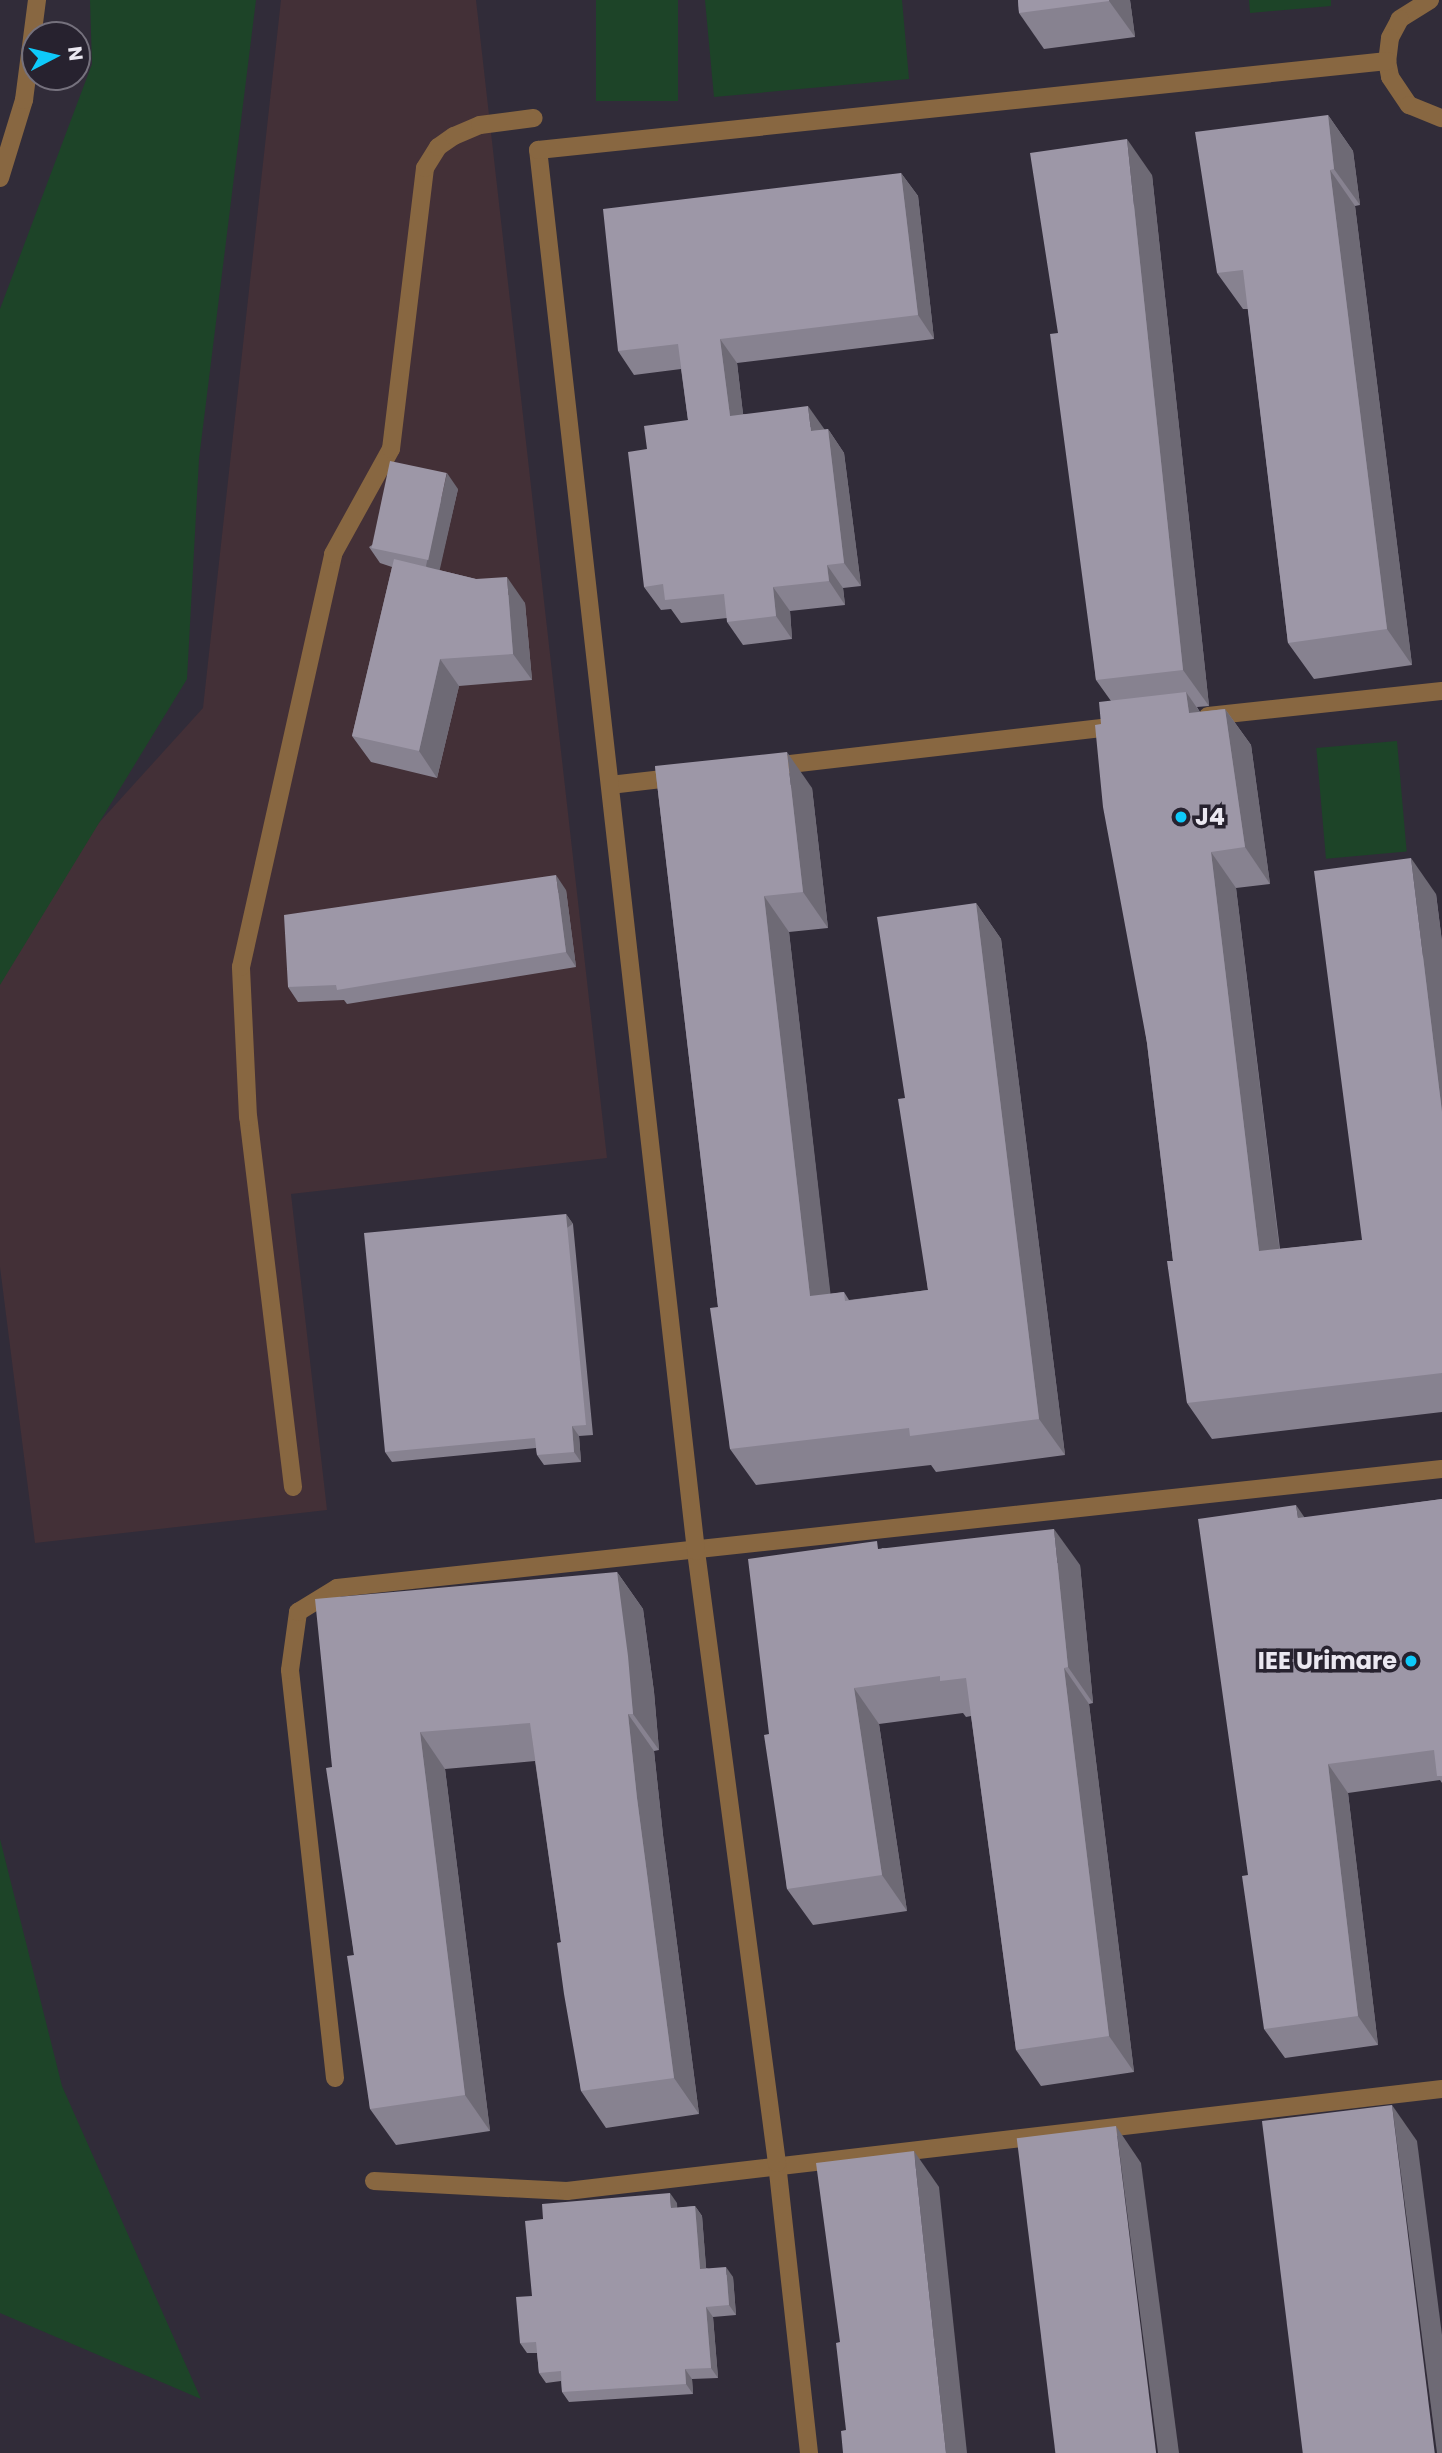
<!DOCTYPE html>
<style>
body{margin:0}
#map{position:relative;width:1442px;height:2453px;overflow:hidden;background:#312c39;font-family:Poppins,sans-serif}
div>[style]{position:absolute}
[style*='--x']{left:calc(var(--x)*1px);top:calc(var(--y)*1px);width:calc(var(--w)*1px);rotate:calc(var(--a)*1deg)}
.commercial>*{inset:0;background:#433037}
.green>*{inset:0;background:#1d4428;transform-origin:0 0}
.minor>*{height:18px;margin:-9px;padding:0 9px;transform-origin:9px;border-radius:9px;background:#886741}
.wall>*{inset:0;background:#878290}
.shaded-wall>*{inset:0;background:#6e6a75;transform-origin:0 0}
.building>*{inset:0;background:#9d97a7;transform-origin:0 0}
.dots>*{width:19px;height:19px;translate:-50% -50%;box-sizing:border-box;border:4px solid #27222f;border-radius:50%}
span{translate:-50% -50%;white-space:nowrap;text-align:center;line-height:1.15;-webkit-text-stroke:7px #27222f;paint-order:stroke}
.poi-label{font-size:24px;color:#ebe8f1;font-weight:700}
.left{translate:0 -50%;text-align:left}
.right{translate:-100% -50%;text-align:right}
.north{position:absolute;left:21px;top:21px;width:70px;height:70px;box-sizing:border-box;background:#27222f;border:2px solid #75717d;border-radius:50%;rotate:83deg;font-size:19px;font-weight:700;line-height:28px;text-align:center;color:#ebe8f1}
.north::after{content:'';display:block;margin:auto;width:24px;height:32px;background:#0ecafa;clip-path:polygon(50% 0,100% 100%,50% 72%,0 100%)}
</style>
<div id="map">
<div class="commercial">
<div style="clip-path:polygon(281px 0,476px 0,607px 1158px,291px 1194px,327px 1510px,35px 1543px,0 1267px,0 932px,203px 708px)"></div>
</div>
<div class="green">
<div style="clip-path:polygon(90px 0,256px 0,199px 459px,187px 679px,0 985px,0 309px,92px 64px)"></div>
<div style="left:596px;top:0;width:82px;height:101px"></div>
<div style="clip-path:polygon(705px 0,902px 0,909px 79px,714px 97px)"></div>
<div style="clip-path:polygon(1249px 0,1331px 0,1331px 6px,1250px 13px)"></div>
<div style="left:1397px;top:741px;width:111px;height:81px;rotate:85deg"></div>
<div style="clip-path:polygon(0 1839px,62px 2086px,201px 2399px,0 2313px)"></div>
</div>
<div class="minor">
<div style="--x:1430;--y:0;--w:36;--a:148"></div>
<div style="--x:1400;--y:19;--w:21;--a:118"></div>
<div style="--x:1390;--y:38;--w:23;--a:97"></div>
<div style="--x:1387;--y:61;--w:16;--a:79"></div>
<div style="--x:1390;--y:77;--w:34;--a:56"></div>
<div style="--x:1409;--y:105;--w:35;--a:22"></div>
<div style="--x:0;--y:178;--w:82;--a:-72.9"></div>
<div style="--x:24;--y:100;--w:101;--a:-82.6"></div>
<div style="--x:1208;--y:716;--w:235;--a:-6.1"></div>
<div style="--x:773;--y:766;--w:346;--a:-6.6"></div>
<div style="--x:610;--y:785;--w:69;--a:-6.6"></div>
<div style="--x:293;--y:1487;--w:373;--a:-96.9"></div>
<div style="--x:248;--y:1117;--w:150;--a:-92.7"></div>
<div style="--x:241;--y:967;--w:423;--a:-77.4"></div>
<div style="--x:333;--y:554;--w:120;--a:-61.1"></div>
<div style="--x:391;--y:449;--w:283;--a:-83.1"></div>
<div style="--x:425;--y:168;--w:25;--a:-58"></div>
<div style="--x:438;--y:147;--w:19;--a:-35"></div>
<div style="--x:454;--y:136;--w:28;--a:-23"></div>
<div style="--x:480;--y:125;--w:54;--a:-7.4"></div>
<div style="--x:335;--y:2078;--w:410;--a:-96.3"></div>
<div style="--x:290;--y:1670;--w:59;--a:-82.1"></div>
<div style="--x:298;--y:1612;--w:46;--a:-31.6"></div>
<div style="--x:337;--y:1588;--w:1111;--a:-6.15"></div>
<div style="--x:374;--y:2181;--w:193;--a:3"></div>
<div style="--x:567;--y:2191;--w:881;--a:-6.65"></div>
<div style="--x:809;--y:2453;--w:292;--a:-96.3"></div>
<div style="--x:777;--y:2163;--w:617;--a:-97.54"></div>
<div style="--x:696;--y:1551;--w:1410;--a:-96.43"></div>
<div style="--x:538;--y:150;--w:854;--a:-5.98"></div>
</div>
<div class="wall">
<div style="clip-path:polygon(1018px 0,1130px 0,1135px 37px,1044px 49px,1019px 13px)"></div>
<div style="clip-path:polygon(1328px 115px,1353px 151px,1360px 205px,1355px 206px,1412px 665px,1314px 679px,1288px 643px,1248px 309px,1243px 309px,1217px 273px)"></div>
<div style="clip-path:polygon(901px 173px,918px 196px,934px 339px,737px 363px,743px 414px,825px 430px,828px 429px,844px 453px,861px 586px,843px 588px,845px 605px,790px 611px,792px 639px,743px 645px,727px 622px,727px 618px,681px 623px,671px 609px,661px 610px,644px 587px,647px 449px,688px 420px,681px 369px,634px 375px,618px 351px)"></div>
<div style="clip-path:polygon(1152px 175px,1209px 706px,1197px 707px,1200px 712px,1225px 709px,1251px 745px,1270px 884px,1236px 888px,1280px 1249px,1362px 1240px,1436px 894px,1442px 942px,1442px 1412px,1212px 1439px,1187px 1403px,1173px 1261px,1147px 1043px,1101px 724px,1111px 701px,1096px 680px,1058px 333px)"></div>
<div style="clip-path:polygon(458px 489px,439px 570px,476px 579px,525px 603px,532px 680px,459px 686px,437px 778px,371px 762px,352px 736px,392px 567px,380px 563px,369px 547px)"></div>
<div style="clip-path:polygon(655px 766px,812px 788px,828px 928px,789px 932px,830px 1294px,844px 1292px,849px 1300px,928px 1290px,905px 1098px,976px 903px,1001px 939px,1065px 1455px,936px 1472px,931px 1465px,756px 1485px,730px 1449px,718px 1307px)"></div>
<div style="clip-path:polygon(566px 890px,576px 967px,347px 1004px,344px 1000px,298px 1002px,288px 987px)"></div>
<div style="clip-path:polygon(566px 1214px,573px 1224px,593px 1435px,579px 1436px,581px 1462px,544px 1465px,537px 1455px,536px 1448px,392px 1462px,385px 1452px)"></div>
<div style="clip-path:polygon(1442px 1499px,1442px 1783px,1440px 1780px,1348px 1793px,1378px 2045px,1285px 2058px,1264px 2029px,1305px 1518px)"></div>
<div style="clip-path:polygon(882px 1548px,1080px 1565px,1093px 1703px,1089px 1704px,1134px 2072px,1041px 2086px,1016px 2050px,971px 1716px,966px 1717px,963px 1713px,879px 1724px,907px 1911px,813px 1925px,787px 1889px,769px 1734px)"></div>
<div style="clip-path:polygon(617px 1572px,643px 1609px,654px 1692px,659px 1750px,654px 1751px,663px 1835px,699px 2114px,606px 2128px,581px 2091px,561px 1942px,535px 1761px,445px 1769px,490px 2131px,396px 2145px,370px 2109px,354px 1955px,332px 1767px)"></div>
<div style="clip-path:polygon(677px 2203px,677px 2208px,695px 2206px,702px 2216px,706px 2268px,733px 2277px,736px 2315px,713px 2317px,718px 2378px,692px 2379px,693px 2394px,569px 2402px,562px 2392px,561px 2381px,546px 2383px,539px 2373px,537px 2353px,527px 2353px,520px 2343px,532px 2296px)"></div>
</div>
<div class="shaded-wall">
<div style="clip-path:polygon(1109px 0,1130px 0,1135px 37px,1109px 1px)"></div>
<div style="clip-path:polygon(1328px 115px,1353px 151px,1360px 205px,1334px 169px)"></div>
<div style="clip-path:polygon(1127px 139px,1152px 175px,1209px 706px,1183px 670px)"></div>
<div style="clip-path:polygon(1330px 170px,1355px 206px,1412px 665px,1387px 629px)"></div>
<div style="clip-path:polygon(901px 173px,918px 196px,934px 339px,918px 315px)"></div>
<div style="clip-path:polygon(720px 339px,737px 363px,746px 439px,730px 416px)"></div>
<div style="clip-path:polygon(808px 406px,825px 430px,811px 431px)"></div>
<div style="clip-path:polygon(828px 429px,844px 453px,861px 586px,844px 563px)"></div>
<div style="clip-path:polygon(447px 473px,458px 489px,437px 582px,426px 566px)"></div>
<div style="clip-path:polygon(827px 565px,843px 588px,845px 605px,829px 581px)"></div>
<div style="clip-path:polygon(507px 577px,525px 603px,532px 680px,513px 654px)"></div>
<div style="clip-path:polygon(773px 587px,790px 611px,792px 639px,776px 616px)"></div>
<div style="clip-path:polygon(440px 659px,459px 686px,437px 778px,419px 751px)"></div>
<div style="clip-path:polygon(1186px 692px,1211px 728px,1189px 713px)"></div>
<div style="clip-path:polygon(1225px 709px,1251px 745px,1270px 884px,1245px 847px)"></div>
<div style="clip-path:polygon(787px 752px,812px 788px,828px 928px,803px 892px)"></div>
<div style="clip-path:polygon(1211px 852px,1236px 888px,1284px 1287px,1259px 1251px)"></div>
<div style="clip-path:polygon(1411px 858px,1436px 894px,1442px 942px,1442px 1112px)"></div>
<div style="clip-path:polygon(556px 875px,566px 890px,576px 967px,566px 952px)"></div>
<div style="clip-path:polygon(764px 896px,789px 932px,835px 1333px,810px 1296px)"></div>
<div style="clip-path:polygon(976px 903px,1001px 939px,1065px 1455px,1039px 1419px)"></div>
<div style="left:566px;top:1214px;width:12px;height:212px;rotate:55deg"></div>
<div style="clip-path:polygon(572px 1426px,579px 1436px,581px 1462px,574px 1452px)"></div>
<div style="clip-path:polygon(1296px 1505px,1316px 1534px,1298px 1518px)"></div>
<div style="clip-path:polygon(1054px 1529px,1080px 1565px,1093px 1703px,1068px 1667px)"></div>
<div style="clip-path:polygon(617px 1572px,643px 1609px,654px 1692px,659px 1750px,633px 1714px)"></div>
<div style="clip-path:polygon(1064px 1668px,1089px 1704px,1134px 2072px,1109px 2036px)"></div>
<div style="clip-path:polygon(854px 1688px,879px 1724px,907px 1911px,882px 1875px)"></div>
<div style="clip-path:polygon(628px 1714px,654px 1751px,663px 1835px,699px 2114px,674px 2078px,637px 1798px)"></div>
<div style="clip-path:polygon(420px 1732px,445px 1769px,490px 2131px,465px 2095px)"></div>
<div style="clip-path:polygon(1328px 1764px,1348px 1793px,1378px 2045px,1358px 2016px)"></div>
<div style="clip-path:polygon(1392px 2105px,1417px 2141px,1442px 2335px,1442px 2453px,1437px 2453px)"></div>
<div style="clip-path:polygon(1116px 2126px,1141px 2163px,1179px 2453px,1158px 2453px)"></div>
<div style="clip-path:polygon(914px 2151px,939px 2187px,967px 2453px,946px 2453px)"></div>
<div style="clip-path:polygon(670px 2193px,677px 2203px,678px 2218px,671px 2208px)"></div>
<div style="clip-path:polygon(695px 2206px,702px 2216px,707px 2279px,700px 2269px)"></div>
<div style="clip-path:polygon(726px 2267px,733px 2277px,736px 2315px,729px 2305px)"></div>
<div style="clip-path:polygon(706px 2307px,713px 2317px,718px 2378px,711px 2368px)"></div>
<div style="clip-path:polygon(685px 2369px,692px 2379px,693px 2394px,686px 2384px)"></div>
</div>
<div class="building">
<div style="clip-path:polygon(1018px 0,1109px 0,1109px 1px,1019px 13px)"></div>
<div style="clip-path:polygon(1328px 115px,1334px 169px,1330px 170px,1387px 629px,1288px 643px,1243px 270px,1217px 273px,1195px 132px)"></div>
<div style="clip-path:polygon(1127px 139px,1183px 670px,1096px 680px,1050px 334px,1058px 333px,1030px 153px)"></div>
<div style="clip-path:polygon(901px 173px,918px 315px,720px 339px,730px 416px,808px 406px,811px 431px,828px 429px,844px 563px,827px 565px,829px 581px,773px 587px,776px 616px,727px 622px,724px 594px,665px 600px,663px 584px,644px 587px,628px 452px,647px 449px,644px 426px,688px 420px,678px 344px,618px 351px,603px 209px)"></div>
<div style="left:390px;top:461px;width:58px;height:89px;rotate:12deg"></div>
<div style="clip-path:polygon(394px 559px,476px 579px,507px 577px,513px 654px,440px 659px,419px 751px,352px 736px)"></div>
<div style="clip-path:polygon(1186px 692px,1189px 713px,1225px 709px,1245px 847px,1211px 852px,1259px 1251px,1362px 1240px,1314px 871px,1411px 858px,1442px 1112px,1442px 1373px,1187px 1403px,1167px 1261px,1173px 1261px,1147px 1043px,1103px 807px,1095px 725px,1101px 724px,1099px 702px)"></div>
<div style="clip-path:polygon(787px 752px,803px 892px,764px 896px,810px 1296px,844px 1292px,845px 1301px,928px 1290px,898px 1099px,905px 1098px,877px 917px,976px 903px,1039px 1419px,910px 1436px,909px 1428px,730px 1449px,710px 1308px,718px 1307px,655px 766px)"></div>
<div style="clip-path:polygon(556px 875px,566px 952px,337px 990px,336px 985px,288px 987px,284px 915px)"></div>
<div style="clip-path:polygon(566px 1214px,586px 1425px,572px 1426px,574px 1452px,537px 1455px,535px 1438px,385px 1452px,364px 1233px)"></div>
<div style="clip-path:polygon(1442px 1499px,1442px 1776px,1437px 1776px,1434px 1750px,1328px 1764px,1358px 2016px,1264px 2029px,1242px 1876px,1248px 1875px,1198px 1519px,1296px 1505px,1298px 1518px)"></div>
<div style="clip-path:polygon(1054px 1529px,1068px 1667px,1064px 1668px,1109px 2036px,1016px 2050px,966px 1678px,940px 1681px,940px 1676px,854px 1688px,882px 1875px,787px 1889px,764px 1735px,769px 1734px,748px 1559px,877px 1541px,878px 1549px)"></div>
<div style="clip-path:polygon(617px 1572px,628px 1656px,633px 1714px,628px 1714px,637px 1798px,674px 2078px,581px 2091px,564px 1994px,557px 1943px,561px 1942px,530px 1723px,420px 1732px,465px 2095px,370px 2109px,347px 1956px,354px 1955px,326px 1768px,332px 1767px,315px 1599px)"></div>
<div style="left:1392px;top:2105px;width:351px;height:131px;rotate:83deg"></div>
<div style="left:1116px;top:2126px;width:330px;height:100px;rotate:83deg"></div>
<div style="clip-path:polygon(914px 2151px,946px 2453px,843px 2453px,841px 2431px,846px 2430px,836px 2343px,840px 2342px,816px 2163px)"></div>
<div style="clip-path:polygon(670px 2193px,671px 2208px,695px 2206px,700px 2269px,726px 2267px,729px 2305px,706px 2307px,711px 2368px,685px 2369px,686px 2384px,562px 2392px,561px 2371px,539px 2373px,536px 2342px,520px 2343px,516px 2297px,532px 2296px,525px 2221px,543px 2219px,542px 2204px)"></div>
</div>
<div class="dots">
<div style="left:1181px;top:817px;background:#0ecafa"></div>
<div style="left:1411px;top:1661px;background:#0ecafa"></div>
</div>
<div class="poi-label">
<span class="left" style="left:1195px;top:817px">J4</span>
<span class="right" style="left:1397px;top:1661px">IEE Urimare</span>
</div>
<div class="north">N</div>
</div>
